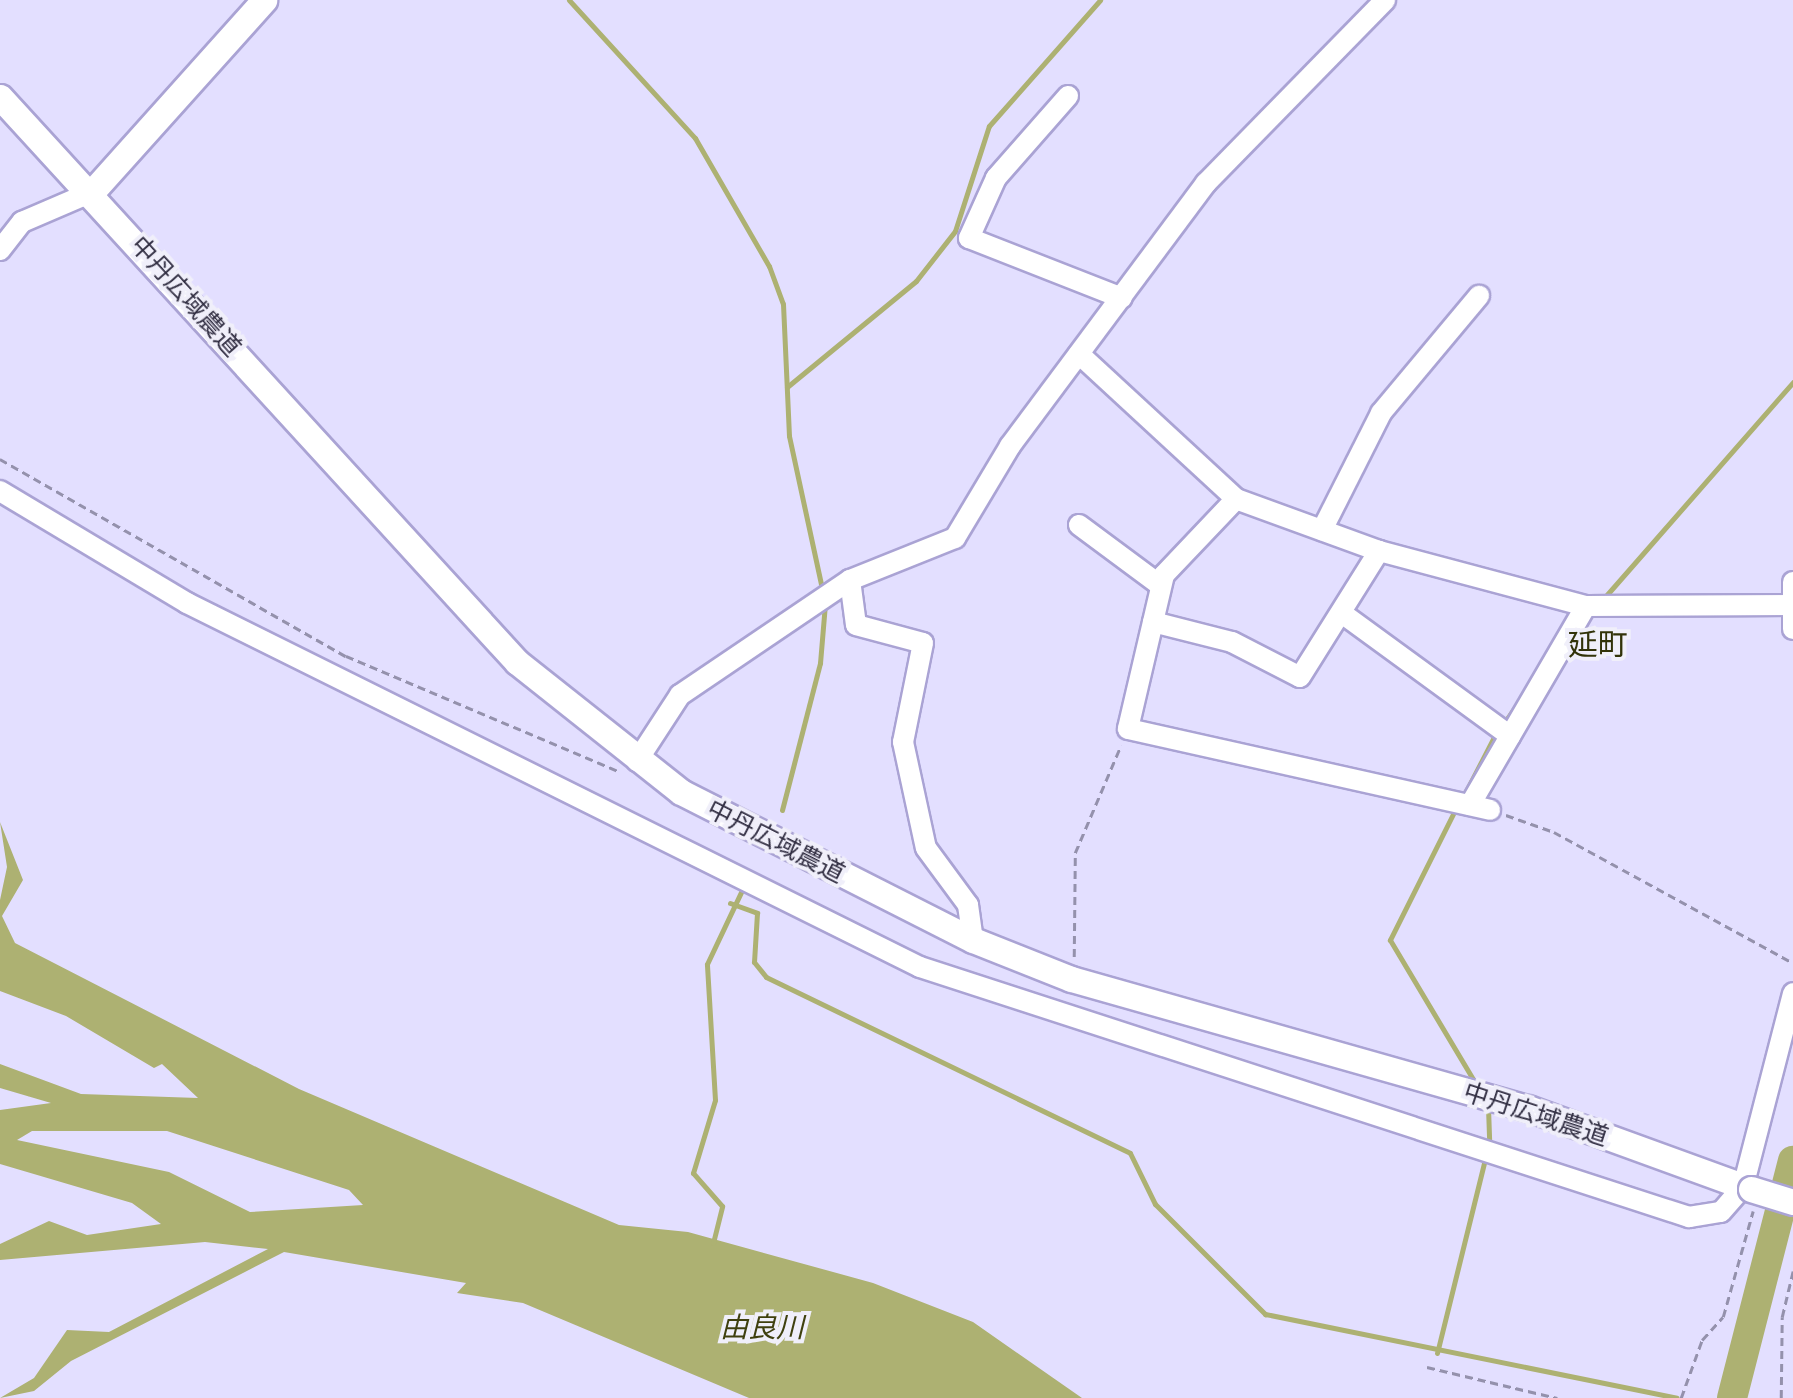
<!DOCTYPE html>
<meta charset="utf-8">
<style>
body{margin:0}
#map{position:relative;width:1793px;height:1398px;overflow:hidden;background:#e3dfff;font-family:Mulish,"Noto Sans JP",sans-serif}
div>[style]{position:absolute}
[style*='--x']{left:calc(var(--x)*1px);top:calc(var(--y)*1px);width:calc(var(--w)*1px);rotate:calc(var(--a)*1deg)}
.water>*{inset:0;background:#adb172}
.stream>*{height:5px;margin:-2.5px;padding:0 2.5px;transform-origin:2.5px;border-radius:2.5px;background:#adb172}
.river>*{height:30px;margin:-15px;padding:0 15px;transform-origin:15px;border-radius:15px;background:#adb172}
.path>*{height:2.5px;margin-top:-1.25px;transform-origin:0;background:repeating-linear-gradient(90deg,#9491ac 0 8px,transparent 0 13px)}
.roads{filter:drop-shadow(2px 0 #aaa3d4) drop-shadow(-2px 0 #aaa3d4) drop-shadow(0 2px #aaa3d4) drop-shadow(0 -2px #aaa3d4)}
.minor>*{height:20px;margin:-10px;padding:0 10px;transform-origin:10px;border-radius:10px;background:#fff}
.tertiary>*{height:25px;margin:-12.5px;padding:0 12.5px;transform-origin:12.5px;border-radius:12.5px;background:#fff}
.bridges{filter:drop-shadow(2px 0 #aaa3d4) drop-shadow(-2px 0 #aaa3d4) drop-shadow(0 2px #aaa3d4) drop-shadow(0 -2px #aaa3d4)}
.tertiary-bridge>*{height:25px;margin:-12.5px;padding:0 12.5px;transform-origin:12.5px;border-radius:12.5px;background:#fff}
span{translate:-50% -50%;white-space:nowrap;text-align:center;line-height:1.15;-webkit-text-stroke:8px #f0effa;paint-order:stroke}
.street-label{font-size:25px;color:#302d41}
.water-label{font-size:28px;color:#3f400f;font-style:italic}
.quarter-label{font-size:30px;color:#323309}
</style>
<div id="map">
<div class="water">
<div style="clip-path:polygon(evenodd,0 822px,23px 880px,2px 916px,15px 943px,299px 1089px,619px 1225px,688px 1232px,873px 1283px,973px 1322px,1082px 1398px,749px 1398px,523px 1303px,457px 1293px,466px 1283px,284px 1252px,71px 1361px,34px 1391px,0 1398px,34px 1378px,67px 1330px,109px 1332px,268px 1249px,205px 1242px,0 1260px,0 1244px,49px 1221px,87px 1235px,161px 1224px,132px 1203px,0 1164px,0 1110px,51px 1103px,0 1088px,0 1064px,81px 1094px,198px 1098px,162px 1064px,154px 1068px,66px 1016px,0 991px,0 900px,7px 867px,0 822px,32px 1131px,167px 1131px,349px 1190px,363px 1205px,250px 1212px,169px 1172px,17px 1140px,32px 1131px)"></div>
</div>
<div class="stream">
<div style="--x:569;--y:0;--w:187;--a:47.6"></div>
<div style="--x:695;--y:138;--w:148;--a:60"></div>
<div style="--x:769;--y:266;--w:40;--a:69.8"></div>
<div style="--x:783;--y:304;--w:132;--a:87.4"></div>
<div style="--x:789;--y:436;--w:161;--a:77.8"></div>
<div style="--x:787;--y:387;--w:167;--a:-39.4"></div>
<div style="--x:916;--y:281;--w:63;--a:-52"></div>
<div style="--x:955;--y:231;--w:110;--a:-72.1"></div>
<div style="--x:989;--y:126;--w:168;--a:-48.6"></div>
<div style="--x:1604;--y:598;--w:287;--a:-48.8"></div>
<div style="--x:1504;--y:723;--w:29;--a:-55"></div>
<div style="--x:1463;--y:797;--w:74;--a:-62.7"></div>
<div style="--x:1457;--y:806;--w:150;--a:116.6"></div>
<div style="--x:1390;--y:940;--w:168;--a:59.2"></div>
<div style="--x:782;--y:810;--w:152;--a:-75.5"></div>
<div style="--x:820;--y:663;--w:59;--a:-85.2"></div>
<div style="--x:730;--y:903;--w:29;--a:20"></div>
<div style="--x:757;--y:913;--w:49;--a:93.5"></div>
<div style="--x:754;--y:962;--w:19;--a:51"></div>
<div style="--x:766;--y:977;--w:404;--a:25.8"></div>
<div style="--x:1130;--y:1153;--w:57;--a:63.9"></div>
<div style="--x:1155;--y:1204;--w:156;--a:45"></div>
<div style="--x:1265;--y:1314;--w:420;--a:11.5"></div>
<div style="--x:1488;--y:1107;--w:38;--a:88"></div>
<div style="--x:713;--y:1243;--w:38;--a:-76"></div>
<div style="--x:722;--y:1206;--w:44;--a:-131.3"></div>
<div style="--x:693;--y:1173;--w:76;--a:-73.2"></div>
<div style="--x:715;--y:1100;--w:136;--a:-93.4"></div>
<div style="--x:707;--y:964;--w:84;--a:-64.7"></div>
<div style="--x:1437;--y:1353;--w:204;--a:-76.1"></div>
</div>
<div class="river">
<div style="--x:1732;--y:1398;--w:245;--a:-75.6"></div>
</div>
<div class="path">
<div style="--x:0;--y:459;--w:398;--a:29.7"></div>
<div style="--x:346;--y:656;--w:295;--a:22.9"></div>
<div style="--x:1506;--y:815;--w:51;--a:19.5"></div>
<div style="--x:1554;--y:832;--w:273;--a:28.7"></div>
<div style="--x:1074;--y:957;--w:104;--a:-89.4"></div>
<div style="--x:1075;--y:853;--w:117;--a:-66.9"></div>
<div style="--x:1427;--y:1367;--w:134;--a:13.4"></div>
<div style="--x:1681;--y:1398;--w:62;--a:-70.1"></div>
<div style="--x:1702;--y:1340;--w:31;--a:-48"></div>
<div style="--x:1723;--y:1317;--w:110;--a:-74.2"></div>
<div style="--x:1781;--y:1398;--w:81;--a:-89.3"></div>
<div style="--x:1782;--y:1317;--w:47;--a:-76.6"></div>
</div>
<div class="roads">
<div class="minor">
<div style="--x:1068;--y:96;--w:109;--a:131.3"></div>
<div style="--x:996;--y:178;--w:66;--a:114.2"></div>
<div style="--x:969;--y:238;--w:164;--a:21.4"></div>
<div style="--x:0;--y:250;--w:36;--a:-52"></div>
<div style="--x:22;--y:222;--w:76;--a:-23.2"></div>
<div style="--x:1079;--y:354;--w:214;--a:42.7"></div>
<div style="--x:1236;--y:499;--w:152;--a:20"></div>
<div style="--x:1379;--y:551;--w:214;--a:14.9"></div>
<div style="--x:1586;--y:606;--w:207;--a:-0.3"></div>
<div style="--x:0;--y:491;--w:218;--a:30.9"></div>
<div style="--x:187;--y:603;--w:818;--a:26.41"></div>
<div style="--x:920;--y:967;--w:809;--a:18.01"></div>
<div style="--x:1689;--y:1217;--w:32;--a:-9"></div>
<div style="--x:1721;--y:1212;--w:33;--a:-49"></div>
<div style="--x:1743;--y:1187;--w:200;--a:-75.5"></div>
<div style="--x:1236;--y:499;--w:105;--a:133.5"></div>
<div style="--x:1164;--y:575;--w:158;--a:103.2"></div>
<div style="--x:1128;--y:729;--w:371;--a:12.6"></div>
<div style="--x:1079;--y:525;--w:102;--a:36.6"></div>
<div style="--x:1322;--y:530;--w:131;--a:-63.2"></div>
<div style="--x:1381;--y:413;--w:153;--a:-50.1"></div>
<div style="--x:850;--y:580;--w:45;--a:82.4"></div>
<div style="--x:856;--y:625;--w:69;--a:15"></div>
<div style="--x:923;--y:643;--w:101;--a:101.4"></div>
<div style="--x:903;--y:742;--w:108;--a:77.8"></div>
<div style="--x:926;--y:848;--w:71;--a:53.6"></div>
<div style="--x:968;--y:905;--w:35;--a:82"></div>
<div style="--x:1793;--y:582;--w:47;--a:90"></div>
<div style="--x:1343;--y:614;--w:207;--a:36.1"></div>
<div style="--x:1153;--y:622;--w:81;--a:14.2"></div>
<div style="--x:1232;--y:642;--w:76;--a:27.2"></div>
<div style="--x:1300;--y:677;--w:149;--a:-57.9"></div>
<div style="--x:637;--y:761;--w:79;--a:-56.9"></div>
<div style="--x:680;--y:695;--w:205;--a:-34.1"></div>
<div style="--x:850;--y:580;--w:113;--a:-21.8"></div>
<div style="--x:955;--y:538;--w:107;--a:-59.1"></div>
<div style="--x:1010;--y:446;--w:328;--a:-53.3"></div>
<div style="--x:1206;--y:183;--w:256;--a:-45.6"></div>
<div style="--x:1470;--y:805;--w:230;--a:-59.8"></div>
</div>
<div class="tertiary">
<div style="--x:0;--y:97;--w:766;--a:47.54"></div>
<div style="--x:517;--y:662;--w:209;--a:38.4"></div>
<div style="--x:681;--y:792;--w:327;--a:26.9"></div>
<div style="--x:973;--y:940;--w:105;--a:21.7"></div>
<div style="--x:1071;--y:979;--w:475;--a:15.8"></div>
<div style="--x:1528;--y:1108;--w:237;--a:20"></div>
<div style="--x:92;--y:192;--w:258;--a:-48.1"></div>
</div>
</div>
<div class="bridges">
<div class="tertiary-bridge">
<div style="--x:1751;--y:1189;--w:44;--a:17.2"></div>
</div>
</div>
<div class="street-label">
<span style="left:186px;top:296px;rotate:48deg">中丹広域農道</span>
<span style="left:776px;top:841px;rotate:27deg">中丹広域農道</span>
<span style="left:1536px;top:1114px;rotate:18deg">中丹広域農道</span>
</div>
<div class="water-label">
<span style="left:762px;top:1327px">由良川</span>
</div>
<div class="quarter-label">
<span style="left:1598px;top:644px">延町</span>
</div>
</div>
